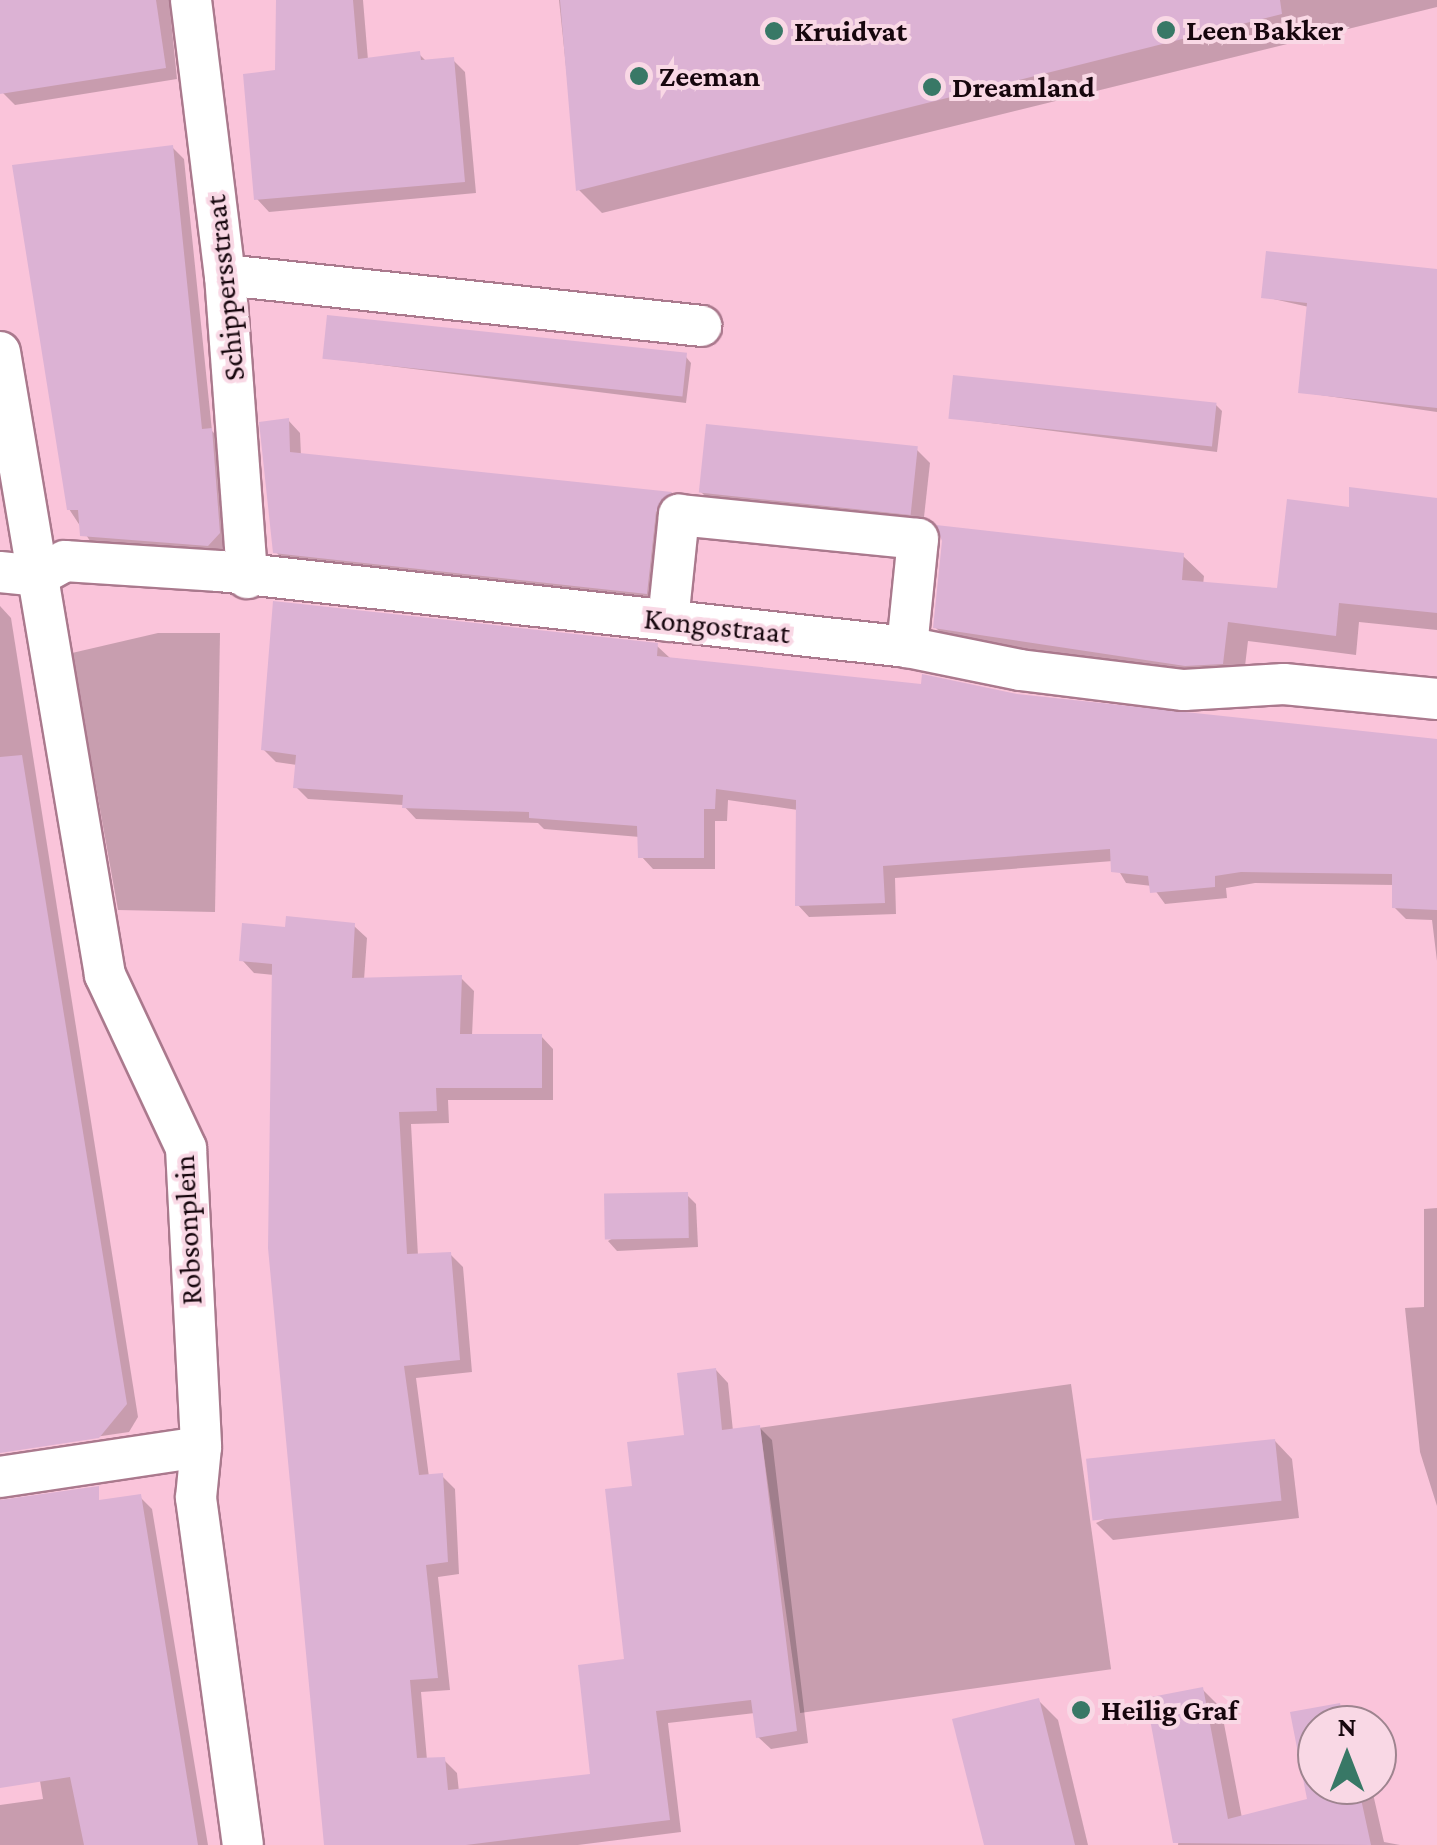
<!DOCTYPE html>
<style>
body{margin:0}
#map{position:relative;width:1437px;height:1845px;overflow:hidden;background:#fac4da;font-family:"Crimson Pro",serif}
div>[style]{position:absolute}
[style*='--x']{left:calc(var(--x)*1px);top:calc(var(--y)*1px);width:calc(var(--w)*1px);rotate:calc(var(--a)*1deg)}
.green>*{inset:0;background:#c89eaf;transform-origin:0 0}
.shadow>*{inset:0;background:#0003}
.building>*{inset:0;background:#dcb2d4;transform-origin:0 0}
.roads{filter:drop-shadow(2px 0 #aa798d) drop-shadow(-2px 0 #aa798d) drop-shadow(0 2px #aa798d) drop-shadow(0 -2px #aa798d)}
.street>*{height:40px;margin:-20px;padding:0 20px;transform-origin:20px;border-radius:20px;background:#fff}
.dots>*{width:28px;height:28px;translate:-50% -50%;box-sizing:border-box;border:5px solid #f9d8e5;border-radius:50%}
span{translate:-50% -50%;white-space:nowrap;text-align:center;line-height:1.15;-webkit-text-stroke:8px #f9d8e5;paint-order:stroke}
.poi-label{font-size:30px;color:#16060d;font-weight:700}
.left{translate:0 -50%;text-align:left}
.street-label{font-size:30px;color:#16060d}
.north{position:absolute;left:1297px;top:1705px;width:100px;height:100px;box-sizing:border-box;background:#f9d8e5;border:2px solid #9e848f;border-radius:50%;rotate:0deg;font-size:28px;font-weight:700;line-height:40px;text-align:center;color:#16060d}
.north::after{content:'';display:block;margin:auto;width:35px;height:45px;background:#387866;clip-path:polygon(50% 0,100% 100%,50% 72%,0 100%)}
</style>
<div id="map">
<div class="green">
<div style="clip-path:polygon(158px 633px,220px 633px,215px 912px,118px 910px,72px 653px)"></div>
<div style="left:1071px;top:1384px;width:288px;height:314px;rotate:82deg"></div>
</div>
<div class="shadow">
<div style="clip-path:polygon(0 0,169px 0,177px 79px,15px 105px,3px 93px,0 74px)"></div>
<div style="clip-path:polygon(279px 0,363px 0,368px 60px,419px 54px,427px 62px,453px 60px,465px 72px,476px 193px,269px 212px,257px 199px,278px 72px)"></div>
<div style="clip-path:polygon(559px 0,1437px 0,1437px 7px,602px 213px,579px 190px)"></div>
<div style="clip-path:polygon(172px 147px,184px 159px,212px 431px,223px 442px,231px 545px,221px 557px,94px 547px,69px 509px)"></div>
<div style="clip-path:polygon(1437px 272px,1437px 412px,1300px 392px,1309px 307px,1264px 297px)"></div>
<div style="clip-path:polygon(686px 357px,691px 363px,686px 403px,325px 358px)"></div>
<div style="clip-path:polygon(1216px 405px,1222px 411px,1217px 452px,951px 418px)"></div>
<div style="clip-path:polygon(288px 420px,300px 433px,301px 456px,671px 494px,683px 506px,659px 606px,288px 565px,276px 552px)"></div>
<div style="clip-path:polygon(917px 450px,930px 463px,923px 526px,713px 504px,701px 492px)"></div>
<div style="clip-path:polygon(1437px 499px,1437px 630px,1359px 622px,1356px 655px,1248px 641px,1243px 683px,956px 648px,935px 627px,1183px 556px,1204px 576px,1203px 585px,1279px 591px,1351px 510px)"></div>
<div style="clip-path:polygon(0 606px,11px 618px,138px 1417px,129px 1432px,0 1451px)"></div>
<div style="clip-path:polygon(657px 646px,670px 658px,1437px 741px,1437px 961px,1432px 920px,1406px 919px,1394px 907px,1394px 885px,1255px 883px,1226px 888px,1227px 898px,1165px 904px,1152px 886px,1126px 883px,1113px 861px,895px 878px,896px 914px,809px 917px,797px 904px,798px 810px,728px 800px,727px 821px,715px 821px,715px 869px,653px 869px,641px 856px,640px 837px,544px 829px,538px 823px,416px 819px,403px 805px,308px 799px,296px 787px,297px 765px,276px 762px,264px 750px)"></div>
<div style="clip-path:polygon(354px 926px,367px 938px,364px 980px,461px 978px,474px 991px,472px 1036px,541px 1036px,553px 1049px,553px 1100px,448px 1100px,449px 1123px,411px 1124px,418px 1256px,450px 1254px,463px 1267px,472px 1372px,416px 1378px,429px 1477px,442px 1476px,455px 1489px,459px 1574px,438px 1577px,450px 1690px,421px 1692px,427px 1760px,444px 1760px,457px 1773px,459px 1792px,593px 1776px,627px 1662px,634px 1488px,687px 1437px,716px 1370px,728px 1383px,733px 1431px,759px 1427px,772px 1440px,808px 1743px,771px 1749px,758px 1737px,755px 1713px,668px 1723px,681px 1832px,578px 1845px,327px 1845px,274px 975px,254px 973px,242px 960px,287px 930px)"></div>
<div style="clip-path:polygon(687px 1195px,696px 1204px,698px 1247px,617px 1251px,608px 1241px)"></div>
<div style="clip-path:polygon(1437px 1208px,1437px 1506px,1420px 1452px,1405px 1308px,1424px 1307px,1424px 1209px)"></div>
<div style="clip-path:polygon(1275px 1441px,1292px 1459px,1299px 1518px,1113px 1540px,1096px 1523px)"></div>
<div style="clip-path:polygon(140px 1497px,152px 1509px,208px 1845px,0 1845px,0 1805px,43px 1799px,32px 1733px,0 1739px,0 1518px)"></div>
<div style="clip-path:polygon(1202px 1689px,1221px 1708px,1242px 1818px,1310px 1801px,1293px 1714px,1339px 1706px,1358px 1725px,1317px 1725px,1317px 1785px,1371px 1785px,1384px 1842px,1400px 1845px,1178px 1845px)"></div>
<div style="clip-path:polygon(1039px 1701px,1058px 1720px,1088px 1845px,987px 1845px)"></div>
</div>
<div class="building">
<div style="clip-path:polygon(0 0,156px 0,166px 68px,0 94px)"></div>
<div style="clip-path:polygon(276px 0,353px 0,358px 59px,420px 51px,421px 60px,454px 57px,465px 182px,254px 200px,243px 74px,275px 70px)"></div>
<div style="clip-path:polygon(560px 0,1280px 0,1282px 14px,576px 191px)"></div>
<div style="clip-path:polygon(173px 145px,202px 429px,212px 428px,220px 533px,208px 546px,80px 536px,78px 510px,67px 510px,12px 165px)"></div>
<div style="clip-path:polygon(1266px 251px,1437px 269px,1437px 408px,1298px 393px,1307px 303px,1261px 298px)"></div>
<div style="left:327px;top:315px;width:362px;height:44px;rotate:6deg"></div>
<div style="left:953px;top:375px;width:265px;height:44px;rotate:6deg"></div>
<div style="clip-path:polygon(289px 418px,290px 452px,672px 492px,656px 512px,647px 594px,273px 553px,259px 422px)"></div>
<div style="left:706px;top:424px;width:213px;height:69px;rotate:6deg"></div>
<div style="clip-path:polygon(1349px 487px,1437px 498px,1437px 613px,1339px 603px,1336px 636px,1228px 622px,1223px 664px,1185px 666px,933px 628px,942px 541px,936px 525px,1184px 553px,1182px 580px,1277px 588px,1287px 499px,1349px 507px)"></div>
<div style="clip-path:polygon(273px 601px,658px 643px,657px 656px,921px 684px,922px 674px,1017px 694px,1437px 739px,1437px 910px,1392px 908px,1392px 874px,1241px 872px,1215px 876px,1215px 887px,1150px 893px,1148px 876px,1111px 872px,1110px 849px,883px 866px,885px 903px,795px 906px,796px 800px,716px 789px,715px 809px,704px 809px,704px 858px,638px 858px,637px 826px,529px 818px,529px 812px,402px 808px,403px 795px,293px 788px,296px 755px,261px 750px)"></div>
<div style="clip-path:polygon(22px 755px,127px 1404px,99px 1438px,0 1453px,0 757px)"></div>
<div style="clip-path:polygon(286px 916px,355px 923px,352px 978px,462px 975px,460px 1034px,542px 1034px,542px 1088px,436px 1088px,437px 1111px,399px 1112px,407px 1254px,451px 1252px,460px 1360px,404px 1366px,419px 1475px,443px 1473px,448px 1562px,426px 1565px,438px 1678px,410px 1680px,417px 1758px,445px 1757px,448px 1790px,590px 1774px,578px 1665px,624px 1659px,605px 1489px,632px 1486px,627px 1442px,684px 1435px,677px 1373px,716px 1368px,722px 1430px,760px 1425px,797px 1731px,756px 1738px,751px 1700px,656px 1711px,670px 1820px,466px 1845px,324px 1845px,268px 1248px,272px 964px,239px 961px,242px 923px,285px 927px)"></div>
<div style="left:688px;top:1192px;width:46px;height:84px;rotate:89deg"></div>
<div style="left:1275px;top:1439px;width:62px;height:190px;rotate:84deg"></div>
<div style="clip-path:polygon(99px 1486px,99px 1500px,141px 1494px,198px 1845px,84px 1845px,70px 1777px,0 1788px,0 1500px)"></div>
<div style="clip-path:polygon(1203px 1687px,1228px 1819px,1307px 1799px,1290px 1712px,1340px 1703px,1345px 1725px,1317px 1725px,1317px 1785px,1358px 1785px,1371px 1845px,1173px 1843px,1146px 1698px)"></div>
<div style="clip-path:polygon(1039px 1698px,1075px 1845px,984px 1845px,952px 1719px)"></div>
</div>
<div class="roads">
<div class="street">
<div style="--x:191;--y:0;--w:277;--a:83"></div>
<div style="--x:225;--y:275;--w:304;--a:85.8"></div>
<div style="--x:225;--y:275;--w:479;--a:6.1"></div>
<div style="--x:0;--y:352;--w:632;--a:80.43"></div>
<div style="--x:105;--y:975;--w:191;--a:64.9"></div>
<div style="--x:186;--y:1148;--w:299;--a:87.1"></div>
<div style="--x:201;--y:1447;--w:51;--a:95.6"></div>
<div style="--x:196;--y:1498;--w:350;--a:82.3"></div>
<div style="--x:0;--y:572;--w:38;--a:6"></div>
<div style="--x:38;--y:576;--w:31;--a:-29"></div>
<div style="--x:65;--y:561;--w:154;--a:3.7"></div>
<div style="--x:219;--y:571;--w:692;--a:6.3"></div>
<div style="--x:907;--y:647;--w:115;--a:11.5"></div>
<div style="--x:1020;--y:670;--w:165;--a:7"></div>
<div style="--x:1184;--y:690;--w:100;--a:-3.4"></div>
<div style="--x:1284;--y:684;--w:154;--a:5.6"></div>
<div style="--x:668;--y:621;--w:107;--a:-84.1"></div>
<div style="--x:679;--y:515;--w:240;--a:5.7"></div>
<div style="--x:918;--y:539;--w:109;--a:95.8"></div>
<div style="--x:0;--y:1477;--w:203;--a:-8.5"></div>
</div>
</div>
<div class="dots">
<div style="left:1166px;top:30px;background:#387866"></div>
<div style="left:774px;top:31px;background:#387866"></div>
<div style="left:639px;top:76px;background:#387866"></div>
<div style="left:932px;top:87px;background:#387866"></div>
<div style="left:1081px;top:1710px;background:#387866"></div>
</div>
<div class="poi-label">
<span class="left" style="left:1186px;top:30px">Leen Bakker</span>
<span class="left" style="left:794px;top:31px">Kruidvat</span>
<span class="left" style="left:659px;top:76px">Zeeman</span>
<span class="left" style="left:952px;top:87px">Dreamland</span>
<span class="left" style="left:1101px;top:1710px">Heilig Graf</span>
</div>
<div class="street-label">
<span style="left:225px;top:288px;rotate:-96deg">Schippersstraat</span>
<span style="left:717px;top:626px;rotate:6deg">Kongostraat</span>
<span style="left:188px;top:1230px;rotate:-93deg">Robsonplein</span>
</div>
<div class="north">N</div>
</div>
